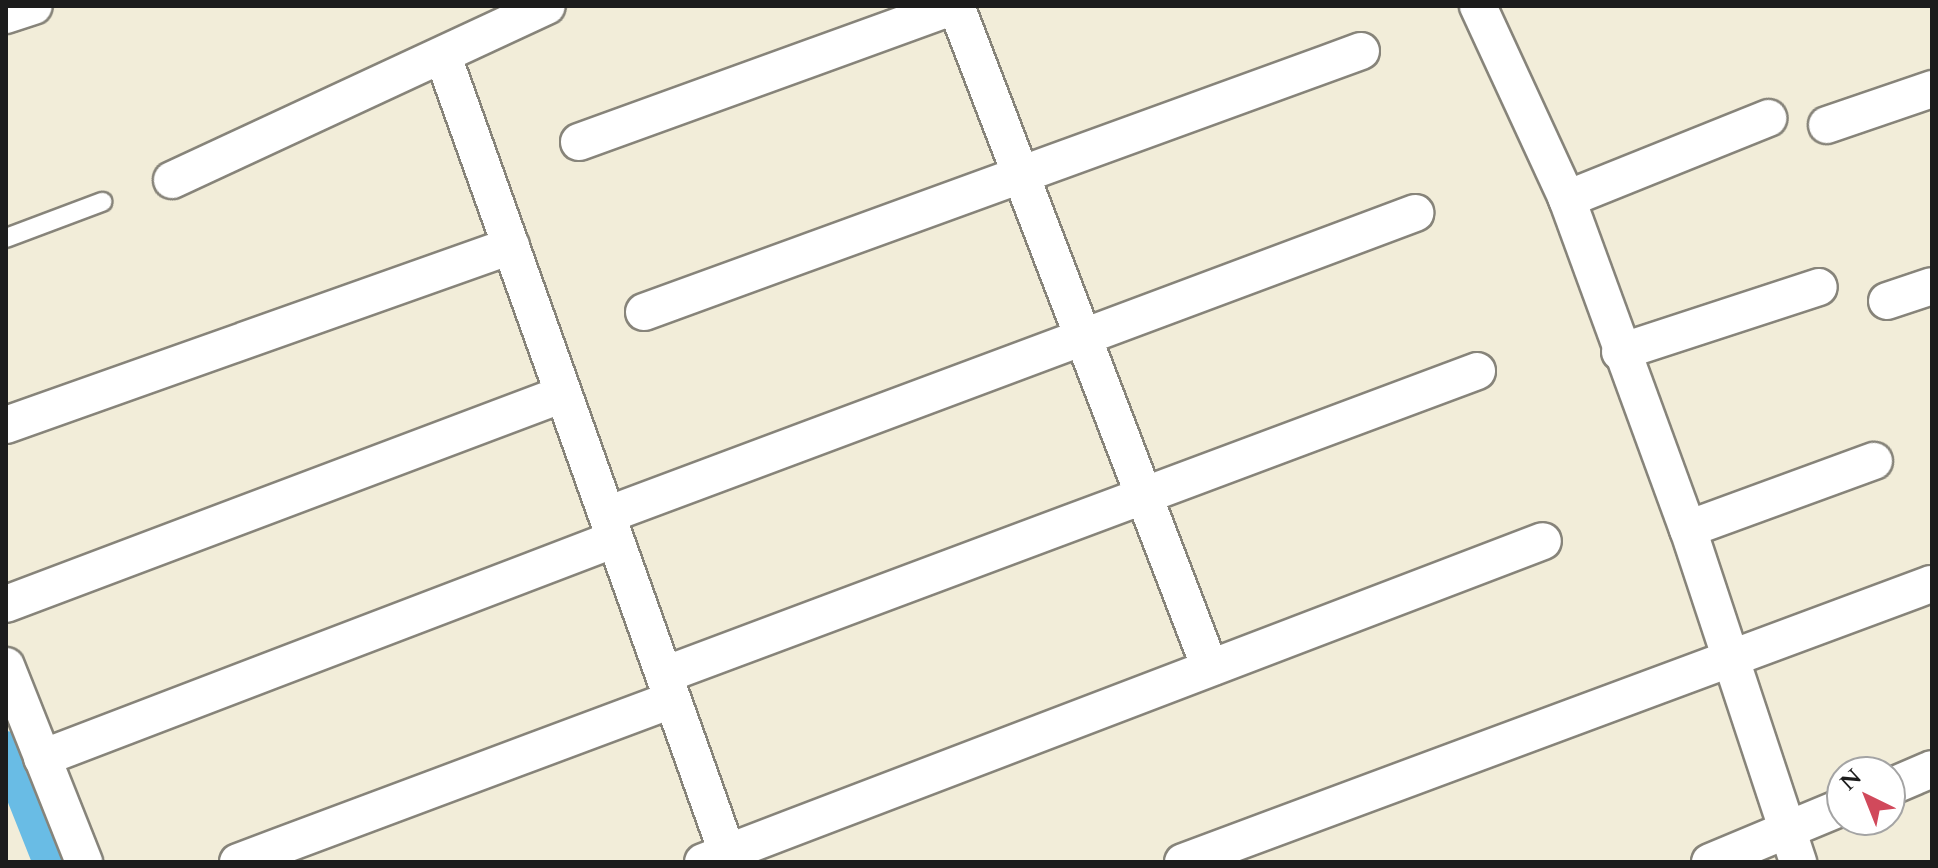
<!DOCTYPE html>
<style>
body{margin:0}
#map{position:relative;width:1938px;height:868px;overflow:hidden;background:#f2edd9;font-family:Cardo,serif}
div>[style]{position:absolute}
[style*='--x']{left:calc(var(--x)*1px);top:calc(var(--y)*1px);width:calc(var(--w)*1px);rotate:calc(var(--a)*1deg)}
.canal>*{height:36px;margin:-18px;padding:0 18px;transform-origin:18px;border-radius:18px;background:#69bce5}
.roads{filter:drop-shadow(2px 0 #87847a) drop-shadow(-2px 0 #87847a) drop-shadow(0 2px #87847a) drop-shadow(0 -2px #87847a)}
.service>*{height:18px;margin:-9px;padding:0 9px;transform-origin:9px;border-radius:9px;background:#fff}
.minor>*{height:36px;margin:-18px;padding:0 18px;transform-origin:18px;border-radius:18px;background:#fff}
span{translate:-50% -50%;white-space:nowrap;text-align:center;line-height:1.15;-webkit-text-stroke:8px #fff;paint-order:stroke}
.frame{position:absolute;inset:0;border:8px solid #1c1c1c;pointer-events:none}
.north{position:absolute;left:1826px;top:756px;width:80px;height:80px;box-sizing:border-box;background:#fff;border:2px solid #a4a4a4;border-radius:50%;rotate:317deg;font-size:22px;font-weight:700;line-height:32px;text-align:center;color:#1c1c1c}
.north::after{content:'';display:block;margin:auto;width:28px;height:36px;background:#d1495b;clip-path:polygon(50% 0,100% 100%,50% 72%,0 100%)}
</style>
<div id="map">
<div class="canal">
<div style="--x:6;--y:749;--w:122;--a:68.3"></div>
</div>
<div class="roads">
<div class="service">
<div style="--x:6;--y:238;--w:103;--a:-20.6"></div>
</div>
<div class="minor">
<div style="--x:956;--y:6;--w:709;--a:69.01"></div>
<div style="--x:1478;--y:6;--w:213;--a:65.2"></div>
<div style="--x:1567;--y:199;--w:351;--a:69.9"></div>
<div style="--x:1688;--y:529;--w:198;--a:-20.1"></div>
<div style="--x:6;--y:15;--w:29;--a:-18"></div>
<div style="--x:444;--y:59;--w:842;--a:70.36"></div>
<div style="--x:1827;--y:125;--w:111;--a:-18.9"></div>
<div style="--x:579;--y:142;--w:399;--a:-19.9"></div>
<div style="--x:172;--y:180;--w:413;--a:-24.9"></div>
<div style="--x:1567;--y:199;--w:217;--a:-21.9"></div>
<div style="--x:1887;--y:301;--w:47;--a:-18.4"></div>
<div style="--x:644;--y:312;--w:763;--a:-20"></div>
<div style="--x:1620;--y:352;--w:209;--a:-18.1"></div>
<div style="--x:6;--y:425;--w:536;--a:-19.52"></div>
<div style="--x:607;--y:515;--w:863;--a:-20.49"></div>
<div style="--x:1688;--y:529;--w:351;--a:71.7"></div>
<div style="--x:6;--y:604;--w:595;--a:-20.66"></div>
<div style="--x:6;--y:666;--w:211;--a:68.3"></div>
<div style="--x:664;--y:675;--w:868;--a:-20.5"></div>
<div style="--x:42;--y:758;--w:613;--a:-20.92"></div>
<div style="--x:1890;--y:787;--w:46;--a:-23.2"></div>
<div style="--x:238;--y:862;--w:463;--a:-20.5"></div>
<div style="--x:703;--y:862;--w:899;--a:-20.91"></div>
<div style="--x:1183;--y:862;--w:798;--a:-20.39"></div>
<div style="--x:1710;--y:862;--w:143;--a:-22.6"></div>
</div>
</div>
<div class="frame"></div>
<div class="north">N</div>
</div>
